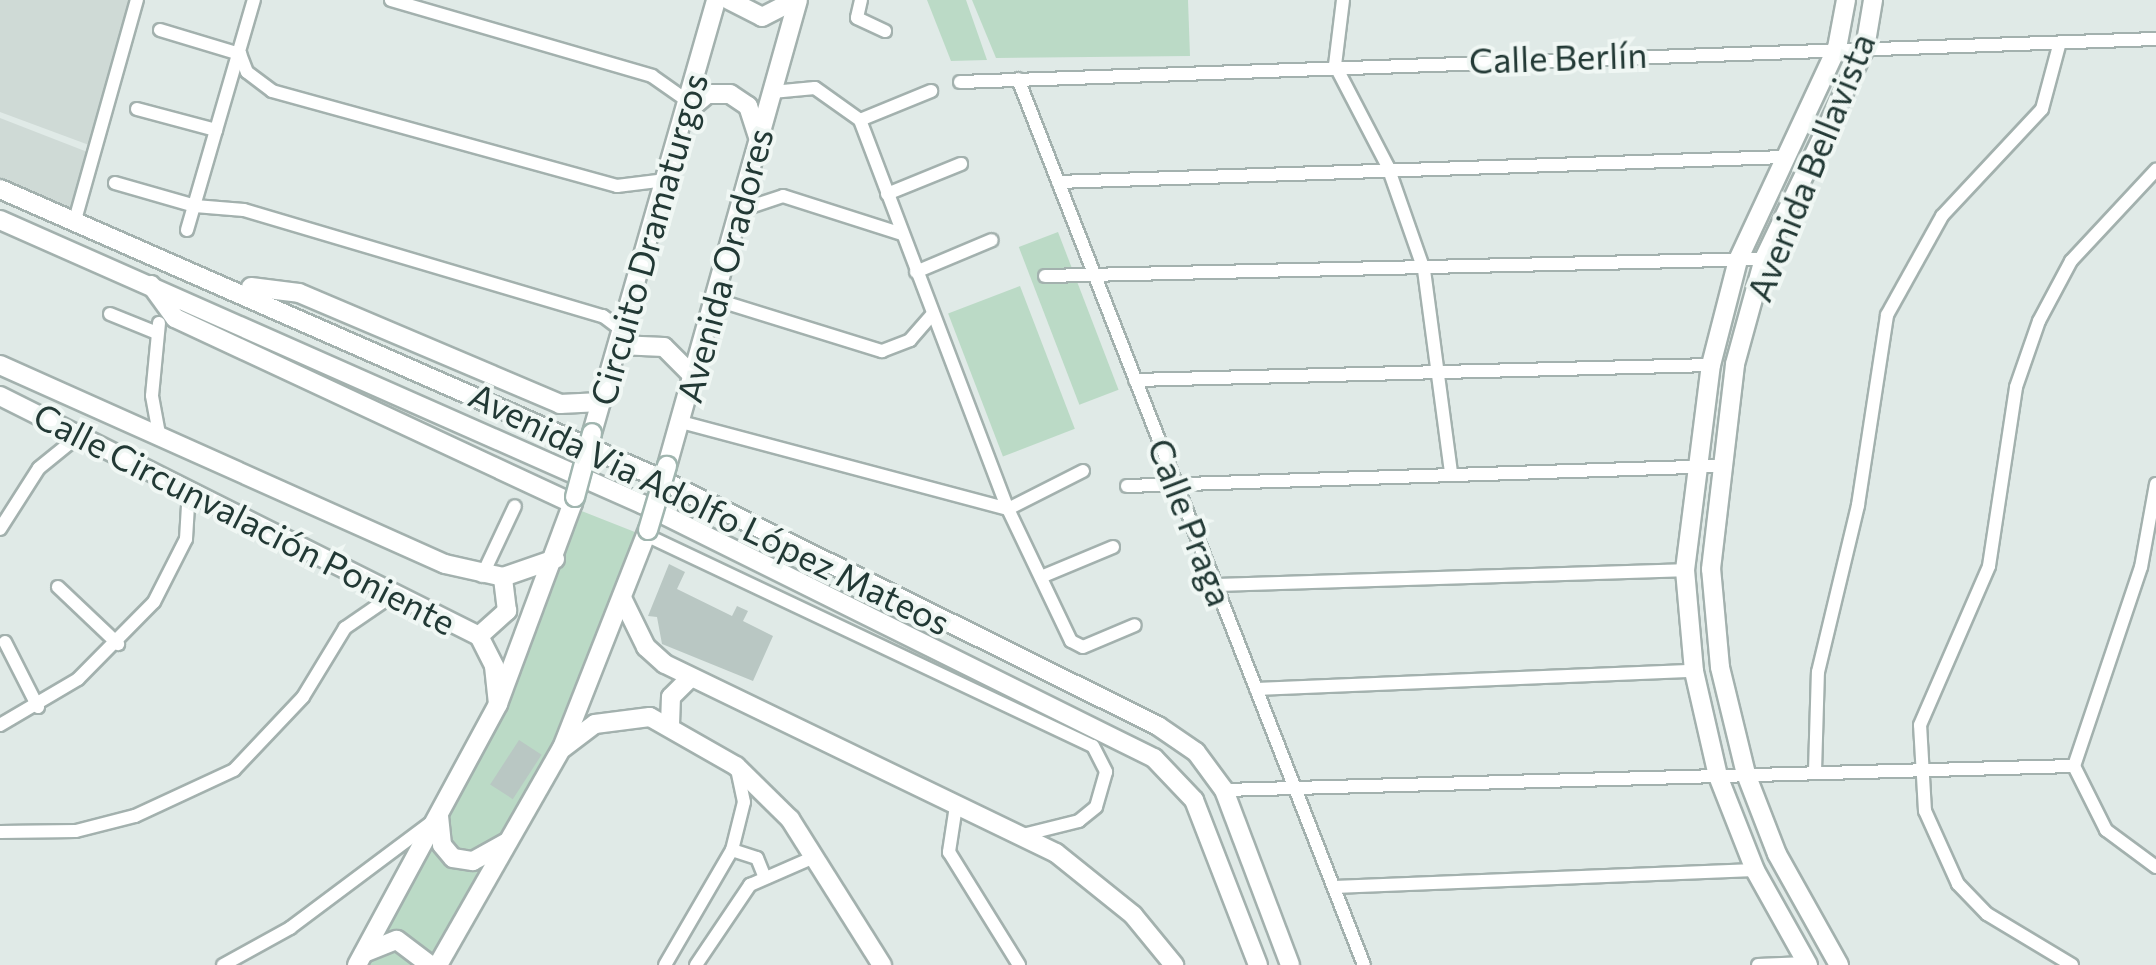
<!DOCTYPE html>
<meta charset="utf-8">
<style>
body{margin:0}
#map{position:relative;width:2156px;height:965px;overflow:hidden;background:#e0eae7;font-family:Commissioner,sans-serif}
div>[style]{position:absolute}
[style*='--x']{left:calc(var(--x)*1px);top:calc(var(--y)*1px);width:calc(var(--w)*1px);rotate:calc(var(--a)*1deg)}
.built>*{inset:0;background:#cfdad6}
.green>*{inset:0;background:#bbdac6;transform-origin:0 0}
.building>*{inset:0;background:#b9c7c3;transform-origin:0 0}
.roads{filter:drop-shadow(2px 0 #a3b1ae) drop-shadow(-2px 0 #a3b1ae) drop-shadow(0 2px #a3b1ae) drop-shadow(0 -2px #a3b1ae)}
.street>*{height:12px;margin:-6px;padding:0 6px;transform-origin:6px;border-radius:6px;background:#fff}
.secondary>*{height:18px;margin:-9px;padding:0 9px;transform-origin:9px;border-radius:9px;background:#fff}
.bridges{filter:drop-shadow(2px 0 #a0b5af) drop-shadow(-2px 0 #a0b5af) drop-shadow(0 2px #a0b5af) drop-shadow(0 -2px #a0b5af)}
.secondary-bridge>*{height:18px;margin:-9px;padding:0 9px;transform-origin:9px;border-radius:9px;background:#fff}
span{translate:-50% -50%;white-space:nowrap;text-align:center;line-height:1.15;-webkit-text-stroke:8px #f0f7f4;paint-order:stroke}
.street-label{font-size:35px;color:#223935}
</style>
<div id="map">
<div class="built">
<div style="clip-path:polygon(0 0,132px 0,89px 145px,0 112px)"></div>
<div style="clip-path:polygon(0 118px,90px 153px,74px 214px,0 184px)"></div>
</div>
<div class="green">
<div style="clip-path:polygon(927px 0,966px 0,987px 60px,951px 61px)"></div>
<div style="clip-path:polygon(972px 0,1188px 0,1190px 56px,996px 58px)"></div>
<div style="left:1058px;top:232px;width:169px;height:42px;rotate:69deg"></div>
<div style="left:1020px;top:286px;width:153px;height:77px;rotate:69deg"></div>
<div style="clip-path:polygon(574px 508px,645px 536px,597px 666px,439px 965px,365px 965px,445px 819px)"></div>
</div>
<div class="building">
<div style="clip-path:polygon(669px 564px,685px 572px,677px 589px,732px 616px,737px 606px,748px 611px,743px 621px,773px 636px,753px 681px,662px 644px,657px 617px,648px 616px)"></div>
<div style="left:519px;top:740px;width:27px;height:53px;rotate:33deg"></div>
</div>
<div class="roads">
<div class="street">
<div style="--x:391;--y:0;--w:272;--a:16.2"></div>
<div style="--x:652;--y:76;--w:45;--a:35.1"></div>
<div style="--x:861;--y:0;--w:18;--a:103"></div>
<div style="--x:857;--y:18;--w:31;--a:25"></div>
<div style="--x:1343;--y:0;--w:65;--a:97"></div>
<div style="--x:1335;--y:65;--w:115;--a:62.5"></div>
<div style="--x:1388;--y:167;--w:109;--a:70.7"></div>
<div style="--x:1424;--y:270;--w:204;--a:82.4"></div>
<div style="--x:160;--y:30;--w:84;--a:16.7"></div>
<div style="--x:240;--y:54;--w:19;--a:69"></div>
<div style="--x:247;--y:72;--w:31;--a:37"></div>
<div style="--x:272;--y:91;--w:358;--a:15.4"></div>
<div style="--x:617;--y:186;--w:49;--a:-7"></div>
<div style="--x:1018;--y:79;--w:951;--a:68.67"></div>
<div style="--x:960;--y:82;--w:1197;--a:-2.06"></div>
<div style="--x:772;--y:92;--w:43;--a:-5.3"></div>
<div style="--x:815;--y:88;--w:55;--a:35.4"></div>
<div style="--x:860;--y:120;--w:416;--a:69.2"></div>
<div style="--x:1008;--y:509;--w:146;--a:64.5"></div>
<div style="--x:1071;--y:641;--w:13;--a:27"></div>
<div style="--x:1083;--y:647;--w:56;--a:-22.9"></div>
<div style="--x:137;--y:109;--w:82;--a:14.9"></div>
<div style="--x:860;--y:120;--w:77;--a:-22.2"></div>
<div style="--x:1058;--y:182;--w:728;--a:-1.97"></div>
<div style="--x:115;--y:183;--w:83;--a:16"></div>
<div style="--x:195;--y:206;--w:49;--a:4.7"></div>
<div style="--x:244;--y:210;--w:374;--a:16.5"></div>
<div style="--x:603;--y:316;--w:25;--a:37"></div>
<div style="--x:887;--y:194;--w:80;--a:-22.1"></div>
<div style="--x:741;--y:210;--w:44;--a:-18.4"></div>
<div style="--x:783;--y:196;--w:125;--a:17.7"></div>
<div style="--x:75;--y:220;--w:229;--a:-74.3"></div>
<div style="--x:187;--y:230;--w:240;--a:-73.8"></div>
<div style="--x:916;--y:272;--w:82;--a:-22.8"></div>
<div style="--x:1045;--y:276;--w:719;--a:-1.35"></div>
<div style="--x:717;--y:300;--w:173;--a:17.2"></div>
<div style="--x:882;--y:351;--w:30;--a:-21"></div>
<div style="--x:910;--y:340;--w:33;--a:-49"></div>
<div style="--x:110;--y:314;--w:51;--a:22"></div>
<div style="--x:159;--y:323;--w:73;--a:95.5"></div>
<div style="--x:152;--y:396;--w:44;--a:79.5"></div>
<div style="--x:1135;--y:380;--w:576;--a:-1.49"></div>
<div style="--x:681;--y:422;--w:338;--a:14.9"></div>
<div style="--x:2156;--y:484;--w:84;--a:100.2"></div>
<div style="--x:2141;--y:567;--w:210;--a:108.6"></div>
<div style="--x:2074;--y:766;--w:72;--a:63.4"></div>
<div style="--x:2106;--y:830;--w:62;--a:36.5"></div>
<div style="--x:1127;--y:486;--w:595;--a:-1.93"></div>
<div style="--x:1008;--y:509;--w:84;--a:-26.9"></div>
<div style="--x:0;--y:529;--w:72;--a:-57.4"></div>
<div style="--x:39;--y:468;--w:55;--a:-39.1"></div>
<div style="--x:646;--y:535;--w:494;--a:25.3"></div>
<div style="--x:1093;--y:746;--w:29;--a:63"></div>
<div style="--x:1106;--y:772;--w:36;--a:106"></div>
<div style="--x:1096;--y:807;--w:22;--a:141"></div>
<div style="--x:1079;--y:821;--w:58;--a:166"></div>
<div style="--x:482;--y:576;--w:77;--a:-64.8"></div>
<div style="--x:1041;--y:577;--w:78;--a:-22.6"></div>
<div style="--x:1215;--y:585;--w:470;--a:-1.8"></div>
<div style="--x:58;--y:587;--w:83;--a:43.5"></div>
<div style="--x:5;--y:642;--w:73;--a:63.1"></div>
<div style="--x:1256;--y:689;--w:438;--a:-2.4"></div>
<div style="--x:0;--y:725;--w:91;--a:-30.5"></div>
<div style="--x:78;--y:679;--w:108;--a:-45.4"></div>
<div style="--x:154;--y:602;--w:71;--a:-63.1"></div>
<div style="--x:186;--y:539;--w:51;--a:-86.6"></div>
<div style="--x:1815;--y:771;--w:99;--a:-88.3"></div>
<div style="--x:1818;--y:672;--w:172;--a:-76.5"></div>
<div style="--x:1858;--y:505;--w:192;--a:-81.3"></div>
<div style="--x:1887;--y:315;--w:113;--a:-60.9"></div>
<div style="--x:1942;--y:216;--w:146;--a:-46.9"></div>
<div style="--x:2042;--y:109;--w:69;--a:-75"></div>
<div style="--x:1224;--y:790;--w:850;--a:-1.62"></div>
<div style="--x:956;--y:806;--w:47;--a:98.7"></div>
<div style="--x:949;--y:852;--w:133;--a:58.2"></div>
<div style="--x:0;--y:832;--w:76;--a:-0.8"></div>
<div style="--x:76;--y:831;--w:61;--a:-14.3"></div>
<div style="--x:135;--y:816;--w:109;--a:-24.9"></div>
<div style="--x:234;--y:770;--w:100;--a:-46.6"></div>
<div style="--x:303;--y:697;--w:81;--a:-58.7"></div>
<div style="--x:345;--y:628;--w:62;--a:-34.5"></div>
<div style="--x:732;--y:850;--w:26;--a:18"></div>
<div style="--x:757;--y:858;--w:18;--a:68"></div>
<div style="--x:1334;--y:887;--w:421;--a:-2.3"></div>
<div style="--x:223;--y:965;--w:77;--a:-28.9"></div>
<div style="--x:290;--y:928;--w:174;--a:-36.8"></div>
<div style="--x:665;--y:965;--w:133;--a:-59.8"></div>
<div style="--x:732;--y:850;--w:49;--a:-76"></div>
<div style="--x:744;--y:802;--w:34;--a:-102"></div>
<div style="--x:696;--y:965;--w:97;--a:-56"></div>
<div style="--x:750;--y:885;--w:70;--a:-23.6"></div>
<div style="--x:1758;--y:965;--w:48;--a:-2.4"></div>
<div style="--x:2072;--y:965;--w:99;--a:-149"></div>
<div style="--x:1987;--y:914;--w:42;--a:-134"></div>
<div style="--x:1958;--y:884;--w:80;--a:-114.3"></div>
<div style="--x:1925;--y:811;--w:86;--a:-93.3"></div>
<div style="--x:1920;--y:725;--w:173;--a:-66.5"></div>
<div style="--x:1989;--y:566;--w:181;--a:-81.4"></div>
<div style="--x:2016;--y:387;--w:70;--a:-70.8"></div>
<div style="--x:2039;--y:321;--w:68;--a:-61.9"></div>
<div style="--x:2071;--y:261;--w:125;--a:-47"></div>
</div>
<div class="secondary">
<div style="--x:729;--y:0;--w:37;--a:27"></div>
<div style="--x:762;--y:17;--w:38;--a:-27"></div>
<div style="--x:687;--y:111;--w:26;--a:-40"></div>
<div style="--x:707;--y:94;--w:23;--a:0"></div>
<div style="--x:730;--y:94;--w:22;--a:34"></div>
<div style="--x:748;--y:106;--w:32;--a:72"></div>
<div style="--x:0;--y:189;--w:714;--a:23.69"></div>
<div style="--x:654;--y:476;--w:563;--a:26.38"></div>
<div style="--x:1158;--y:726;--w:46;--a:34.4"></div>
<div style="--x:1196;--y:752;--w:47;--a:53.6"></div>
<div style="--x:1224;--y:790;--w:187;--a:69.3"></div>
<div style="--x:0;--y:220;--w:702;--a:23.86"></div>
<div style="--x:642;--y:504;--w:572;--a:26.39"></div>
<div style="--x:1154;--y:758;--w:58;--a:46.4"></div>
<div style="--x:1194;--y:800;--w:177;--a:68.8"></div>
<div style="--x:151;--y:285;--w:41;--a:54"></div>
<div style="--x:175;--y:318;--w:439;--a:25"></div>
<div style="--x:251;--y:287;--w:48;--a:7.1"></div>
<div style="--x:299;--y:293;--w:284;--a:23"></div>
<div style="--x:560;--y:404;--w:41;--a:-2.8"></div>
<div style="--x:619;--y:345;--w:45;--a:2.5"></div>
<div style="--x:664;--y:347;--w:44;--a:45"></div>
<div style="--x:0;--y:365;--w:487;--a:24.1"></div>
<div style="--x:445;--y:564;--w:59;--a:12.6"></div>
<div style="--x:503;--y:577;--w:55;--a:-19.1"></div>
<div style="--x:0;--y:396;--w:536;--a:26.61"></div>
<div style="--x:479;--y:636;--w:34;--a:63"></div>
<div style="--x:494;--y:666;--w:38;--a:84"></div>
<div style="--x:592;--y:433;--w:450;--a:-74"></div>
<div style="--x:667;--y:466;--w:484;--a:-74.3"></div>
<div style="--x:622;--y:598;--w:55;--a:63.9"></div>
<div style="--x:646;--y:647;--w:25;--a:42"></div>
<div style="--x:665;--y:664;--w:434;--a:25.8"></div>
<div style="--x:1056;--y:853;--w:99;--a:38.8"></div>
<div style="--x:1133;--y:915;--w:65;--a:50.6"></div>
<div style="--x:479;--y:636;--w:38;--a:-42"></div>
<div style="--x:507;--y:611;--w:34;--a:-97"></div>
<div style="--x:670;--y:725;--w:28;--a:-88"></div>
<div style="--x:671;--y:697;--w:25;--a:-45"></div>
<div style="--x:563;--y:748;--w:40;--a:-37"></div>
<div style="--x:595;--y:724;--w:55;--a:-7.3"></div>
<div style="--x:650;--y:717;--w:99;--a:29.7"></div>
<div style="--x:736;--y:766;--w:76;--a:44.5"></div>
<div style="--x:790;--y:819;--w:173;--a:57.8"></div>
<div style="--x:439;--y:816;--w:29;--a:84"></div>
<div style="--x:442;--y:845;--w:17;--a:50"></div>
<div style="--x:453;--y:858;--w:20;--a:9"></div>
<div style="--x:473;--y:861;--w:37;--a:-29"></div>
<div style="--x:364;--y:953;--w:35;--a:-22"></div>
<div style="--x:397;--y:940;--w:41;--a:37.1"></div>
<div style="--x:357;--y:965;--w:297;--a:-61.6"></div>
<div style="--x:498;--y:704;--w:221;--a:-69.6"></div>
<div style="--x:438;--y:965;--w:250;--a:-60.3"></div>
<div style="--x:562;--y:748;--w:234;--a:-68.5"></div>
<div style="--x:1808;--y:965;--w:109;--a:-119.2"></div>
<div style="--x:1755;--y:870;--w:101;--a:-111.5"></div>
<div style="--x:1718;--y:776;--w:108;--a:-102.9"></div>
<div style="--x:1694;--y:671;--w:101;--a:-95.1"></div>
<div style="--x:1685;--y:570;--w:207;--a:-82.8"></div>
<div style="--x:1711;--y:365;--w:108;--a:-75.6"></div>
<div style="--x:1738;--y:260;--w:234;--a:-65"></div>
<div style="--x:1837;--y:48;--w:49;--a:-79.4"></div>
<div style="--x:1839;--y:965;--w:127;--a:-119.2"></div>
<div style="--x:1777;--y:854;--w:86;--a:-111.2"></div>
<div style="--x:1746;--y:774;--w:110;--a:-103.7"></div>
<div style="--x:1720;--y:667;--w:98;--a:-95.2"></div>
<div style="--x:1711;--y:569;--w:206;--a:-83.3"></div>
<div style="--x:1735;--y:364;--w:109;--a:-74.6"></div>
<div style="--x:1764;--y:259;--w:234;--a:-64.4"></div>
<div style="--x:1865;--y:48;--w:49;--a:-80.5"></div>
</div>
</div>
<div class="bridges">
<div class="secondary-bridge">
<div style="--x:575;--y:497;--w:66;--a:-75.1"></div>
<div style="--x:648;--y:530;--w:67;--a:-73.5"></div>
</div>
</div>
<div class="street-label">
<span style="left:1558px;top:57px;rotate:-2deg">Calle Berlín</span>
<span style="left:1810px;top:167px;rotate:-68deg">Avenida Bellavista</span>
<span style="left:648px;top:239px;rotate:-74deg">Circuito Dramaturgos</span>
<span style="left:724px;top:265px;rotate:-75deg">Avenida Oradores</span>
<span style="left:710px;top:508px;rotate:26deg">Avenida Via Adolfo López Mateos</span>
<span style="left:245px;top:518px;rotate:27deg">Calle Circunvalación Poniente</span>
<span style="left:1191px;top:522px;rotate:69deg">Calle Praga</span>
</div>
</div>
